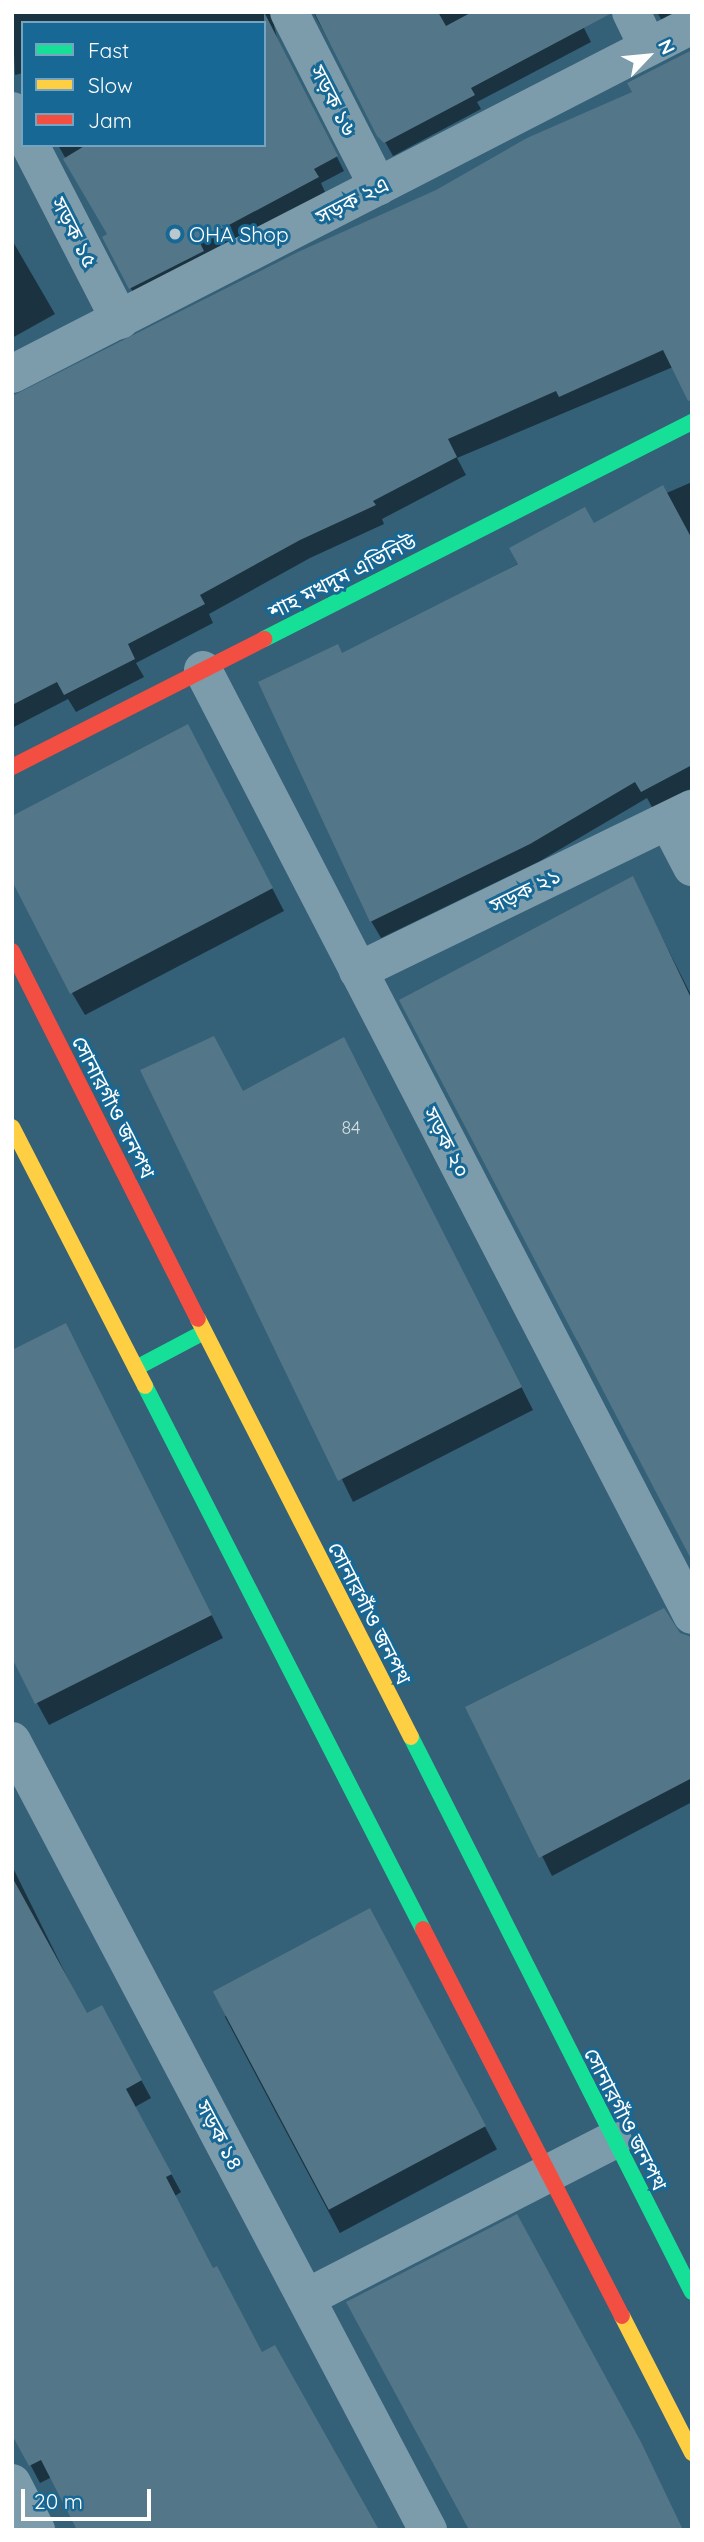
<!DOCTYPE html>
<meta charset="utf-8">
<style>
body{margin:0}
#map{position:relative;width:704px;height:2542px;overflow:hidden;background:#346078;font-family:Quicksand,"Noto Sans Bengali",sans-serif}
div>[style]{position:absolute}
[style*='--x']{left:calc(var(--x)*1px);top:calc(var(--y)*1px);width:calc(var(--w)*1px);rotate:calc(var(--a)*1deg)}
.shadow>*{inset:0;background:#0007;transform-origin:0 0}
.building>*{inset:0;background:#537688;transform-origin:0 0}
.street>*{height:38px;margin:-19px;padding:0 19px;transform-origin:19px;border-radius:19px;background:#7d9cab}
.fast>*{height:16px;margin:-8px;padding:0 8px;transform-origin:8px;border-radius:8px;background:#16e098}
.slow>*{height:16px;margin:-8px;padding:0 8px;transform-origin:8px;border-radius:8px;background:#ffcf43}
.jam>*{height:16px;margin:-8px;padding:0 8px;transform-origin:8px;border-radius:8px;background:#f24e42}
.dots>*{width:19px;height:19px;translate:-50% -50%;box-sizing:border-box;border:4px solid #176895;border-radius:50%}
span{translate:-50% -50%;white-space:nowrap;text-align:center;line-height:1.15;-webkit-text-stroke:6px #176895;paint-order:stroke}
.number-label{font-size:18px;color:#d4dde1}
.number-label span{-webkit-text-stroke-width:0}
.street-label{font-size:21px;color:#fff}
.poi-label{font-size:21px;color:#fff}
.left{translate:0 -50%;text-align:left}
.frame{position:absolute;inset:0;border:14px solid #fff;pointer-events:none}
.legend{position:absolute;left:21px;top:21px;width:245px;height:126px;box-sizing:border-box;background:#176895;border:2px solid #74a4bf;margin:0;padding:9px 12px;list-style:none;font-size:21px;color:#fff}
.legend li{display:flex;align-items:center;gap:14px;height:35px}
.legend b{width:35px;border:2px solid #74a4bf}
.north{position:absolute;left:613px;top:21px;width:70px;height:70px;-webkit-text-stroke:5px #176895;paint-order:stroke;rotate:64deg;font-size:19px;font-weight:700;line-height:28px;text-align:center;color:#fff}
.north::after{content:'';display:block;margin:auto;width:24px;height:32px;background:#fff;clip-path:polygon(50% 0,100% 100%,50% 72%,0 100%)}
.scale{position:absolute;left:21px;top:2489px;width:130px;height:32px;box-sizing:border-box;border:4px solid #fff;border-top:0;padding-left:9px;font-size:21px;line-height:24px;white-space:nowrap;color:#fff;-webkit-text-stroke:5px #176895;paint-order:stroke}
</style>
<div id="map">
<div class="shadow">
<div style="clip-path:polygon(12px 12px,282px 12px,274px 25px,277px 38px,344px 171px,321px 183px,325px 192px,138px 302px,104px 237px,109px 235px,58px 145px,264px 145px,264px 23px,23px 23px,23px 73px,15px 75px)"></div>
<div style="clip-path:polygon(313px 12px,576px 12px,591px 42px,477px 102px,481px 109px,393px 156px)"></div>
<div style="clip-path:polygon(657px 12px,692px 12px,670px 35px)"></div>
<div style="clip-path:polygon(692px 50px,692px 387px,673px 367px,457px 458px,466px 475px,382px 519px,384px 524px,310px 558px,209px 614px,213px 623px,136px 663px,144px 677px,76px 712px,68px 699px,12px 728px,12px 405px,636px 116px,670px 63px)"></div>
<div style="clip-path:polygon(12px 240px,55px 314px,12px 338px)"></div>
<div style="clip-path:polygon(692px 482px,692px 788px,653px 809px,647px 798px,540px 861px,381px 938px,371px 921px,342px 655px,593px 525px)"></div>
<div style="clip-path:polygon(200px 749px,284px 911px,85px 1015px,72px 993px)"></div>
<div style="clip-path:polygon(632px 878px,692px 997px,692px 1557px,577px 1341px)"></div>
<div style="clip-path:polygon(356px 1061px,533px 1410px,353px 1502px,143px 1071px,243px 1093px)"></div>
<div style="clip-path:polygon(78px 1348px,223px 1638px,49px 1725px,37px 1703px)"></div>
<div style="clip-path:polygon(679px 1634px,692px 1638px,692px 1802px,552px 1876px,468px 1707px)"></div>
<div style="clip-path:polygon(12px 1866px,86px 2015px,111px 2025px,151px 2098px,135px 2107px,181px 2192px,175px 2196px,52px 2477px,40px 2483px,12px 2430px)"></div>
<div style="left:382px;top:1933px;width:245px;height:178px;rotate:62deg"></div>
</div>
<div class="building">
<div style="clip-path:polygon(264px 12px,338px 156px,314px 169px,319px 177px,199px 241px,204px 251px,129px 289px,102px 237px,107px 234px,63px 159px,86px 145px,264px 145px)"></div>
<div style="clip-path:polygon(314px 12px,438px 12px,446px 26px,472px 12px,610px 14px,471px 88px,475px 95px,384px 143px,377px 136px)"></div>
<div style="clip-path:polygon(692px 50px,692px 400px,688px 401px,663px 350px,559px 397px,556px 391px,448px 439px,457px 457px,373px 501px,376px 505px,300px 540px,200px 595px,205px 604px,128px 644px,135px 659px,64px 695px,57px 682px,12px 705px,12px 396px,298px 252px,436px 190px,527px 138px,632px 92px,627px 83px)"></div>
<div style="clip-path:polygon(663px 485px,692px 539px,692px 765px,641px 792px,635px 782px,530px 844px,370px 922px,258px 682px,338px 644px,342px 653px,518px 564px,509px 548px,585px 507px,594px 523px)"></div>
<div style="clip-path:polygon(188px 724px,273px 888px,70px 994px,12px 881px,12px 816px)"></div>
<div style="clip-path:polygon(633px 876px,692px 1000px,692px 1561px,399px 1000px)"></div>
<div style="clip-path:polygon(214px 1036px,243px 1091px,344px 1037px,522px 1387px,338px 1481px,140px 1070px)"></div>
<div style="clip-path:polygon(66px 1323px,212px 1615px,35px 1704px,12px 1658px,12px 1350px)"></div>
<div style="clip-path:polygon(664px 1608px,680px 1633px,692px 1637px,692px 1778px,539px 1858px,465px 1707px)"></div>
<div style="clip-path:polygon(12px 1877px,87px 2013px,102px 2005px,142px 2080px,126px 2089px,172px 2174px,166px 2177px,213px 2268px,217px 2266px,262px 2352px,275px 2345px,379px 2530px,77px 2530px,41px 2460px,29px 2466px,12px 2435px)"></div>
<div style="left:370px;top:1908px;width:247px;height:178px;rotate:62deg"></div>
<div style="clip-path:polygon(517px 2214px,641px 2442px,683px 2530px,469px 2530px,346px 2302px)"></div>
</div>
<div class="street">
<div style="--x:289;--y:12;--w:196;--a:63"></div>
<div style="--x:631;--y:12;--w:39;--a:64"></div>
<div style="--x:12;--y:111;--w:23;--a:61"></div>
<div style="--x:30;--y:145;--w:197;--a:62.8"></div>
<div style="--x:12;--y:374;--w:764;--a:-27.17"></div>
<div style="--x:203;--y:670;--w:1064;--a:62.64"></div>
<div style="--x:668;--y:821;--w:52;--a:62.4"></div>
<div style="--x:358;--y:971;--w:371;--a:-25.9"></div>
<div style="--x:12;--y:1741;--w:892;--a:62.2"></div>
<div style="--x:306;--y:2298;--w:345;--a:-27.2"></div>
<div style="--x:12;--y:2483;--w:53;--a:62.9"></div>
</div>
<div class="fast">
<div style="--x:264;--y:639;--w:480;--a:-26.9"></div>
<div style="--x:136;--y:1368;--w:77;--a:-27.9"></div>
<div style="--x:145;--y:1386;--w:610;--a:62.89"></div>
<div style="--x:411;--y:1737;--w:622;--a:63.15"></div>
</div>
<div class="slow">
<div style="--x:12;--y:1127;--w:291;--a:62.8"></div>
<div style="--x:198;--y:1319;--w:469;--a:63"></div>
<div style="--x:622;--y:2316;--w:154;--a:62.9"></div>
</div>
<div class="jam">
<div style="--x:12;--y:767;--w:283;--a:-26.9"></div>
<div style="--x:12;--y:951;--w:412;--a:63.2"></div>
<div style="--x:423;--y:1929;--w:435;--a:62.8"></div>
</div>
<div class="dots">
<div style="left:175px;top:234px;background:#b8c7d0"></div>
</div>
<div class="number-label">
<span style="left:351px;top:1128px">84</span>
</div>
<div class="street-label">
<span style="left:334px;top:100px;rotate:63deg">সড়ক ১৬</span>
<span style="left:352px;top:200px;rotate:-27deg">সড়ক ২এ</span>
<span style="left:75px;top:232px;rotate:63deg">সড়ক ১৫</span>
<span style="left:342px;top:576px;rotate:-27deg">শাহ মখদুম এভিনিউ</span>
<span style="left:525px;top:890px;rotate:-26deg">সড়ক ২১</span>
<span style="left:114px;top:1107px;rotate:63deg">সোনারগাঁও জনপথ</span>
<span style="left:447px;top:1142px;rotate:63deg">সড়ক ২০</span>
<span style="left:370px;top:1613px;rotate:63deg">সোনারগাঁও জনপথ</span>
<span style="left:626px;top:2119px;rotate:63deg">সোনারগাঁও জনপথ</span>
<span style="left:220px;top:2135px;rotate:62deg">সড়ক ১৪</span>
</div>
<div class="poi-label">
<span class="left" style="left:189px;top:234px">OHA Shop</span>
</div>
<div class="frame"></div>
<ul class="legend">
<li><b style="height:9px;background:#16e098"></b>Fast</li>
<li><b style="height:9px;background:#ffcf43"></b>Slow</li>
<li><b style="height:9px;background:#f24e42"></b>Jam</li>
</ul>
<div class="north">N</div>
<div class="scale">20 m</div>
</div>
